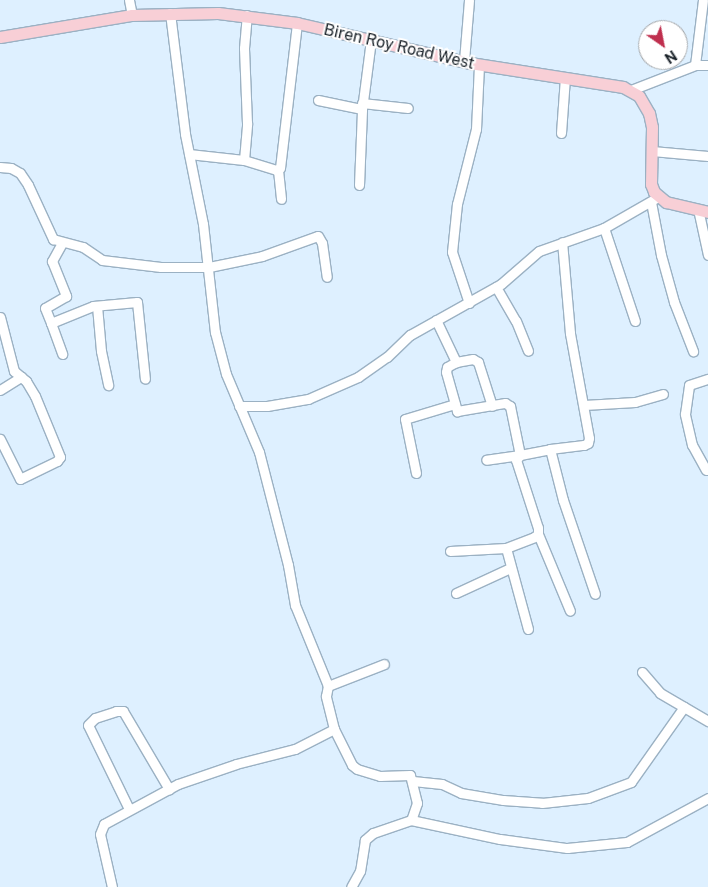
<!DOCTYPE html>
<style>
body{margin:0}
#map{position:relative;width:708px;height:887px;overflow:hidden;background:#def0ff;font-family:"Public Sans",sans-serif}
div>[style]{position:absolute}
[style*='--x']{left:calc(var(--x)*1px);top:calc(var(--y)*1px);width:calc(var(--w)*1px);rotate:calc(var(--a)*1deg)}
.roads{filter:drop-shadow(1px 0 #9bb1c3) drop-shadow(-1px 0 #9bb1c3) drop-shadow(0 1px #9bb1c3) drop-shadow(0 -1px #9bb1c3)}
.minor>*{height:9px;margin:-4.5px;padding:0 4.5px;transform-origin:4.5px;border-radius:4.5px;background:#fff}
.secondary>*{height:11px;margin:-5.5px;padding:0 5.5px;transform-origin:5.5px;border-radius:5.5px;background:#f8cfd6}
span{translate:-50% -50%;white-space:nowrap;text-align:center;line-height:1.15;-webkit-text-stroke:4px #fff;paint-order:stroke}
.street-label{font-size:16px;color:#192128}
.north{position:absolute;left:638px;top:20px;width:50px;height:50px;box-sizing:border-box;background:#fff;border:1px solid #a3a6a9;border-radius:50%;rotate:147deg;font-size:14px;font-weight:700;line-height:20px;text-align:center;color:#192128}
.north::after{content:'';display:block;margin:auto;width:18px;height:22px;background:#bf2f4e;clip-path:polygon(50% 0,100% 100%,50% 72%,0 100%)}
</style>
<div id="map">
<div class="roads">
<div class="minor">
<div style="--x:129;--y:0;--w:15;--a:79"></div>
<div style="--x:170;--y:13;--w:122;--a:82.9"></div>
<div style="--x:185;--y:134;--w:92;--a:78.7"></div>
<div style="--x:203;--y:224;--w:109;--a:83.7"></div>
<div style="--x:215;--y:332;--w:43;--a:75.3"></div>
<div style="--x:226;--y:374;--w:85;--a:67.1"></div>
<div style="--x:259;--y:452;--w:117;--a:75.6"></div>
<div style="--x:288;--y:565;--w:41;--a:80.1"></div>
<div style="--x:295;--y:605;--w:87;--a:67.8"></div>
<div style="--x:464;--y:61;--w:61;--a:-85.3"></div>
<div style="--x:695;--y:65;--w:65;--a:-83"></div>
<div style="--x:631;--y:90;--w:69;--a:-21.3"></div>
<div style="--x:695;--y:65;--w:13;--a:0"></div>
<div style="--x:318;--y:100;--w:45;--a:11.6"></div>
<div style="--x:362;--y:103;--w:46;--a:6.2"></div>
<div style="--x:561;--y:133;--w:56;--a:-85.9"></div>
<div style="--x:652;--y:151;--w:56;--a:5.1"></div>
<div style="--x:189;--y:154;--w:55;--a:6.2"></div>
<div style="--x:244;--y:160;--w:34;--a:17"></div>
<div style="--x:276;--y:170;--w:4;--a:-27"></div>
<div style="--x:280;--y:168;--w:146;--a:-83.3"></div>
<div style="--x:244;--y:160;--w:37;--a:-85"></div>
<div style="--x:247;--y:123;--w:75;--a:-92.3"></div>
<div style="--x:244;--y:48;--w:33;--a:-85"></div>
<div style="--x:0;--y:167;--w:11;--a:5"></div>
<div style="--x:11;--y:168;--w:10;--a:29"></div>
<div style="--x:20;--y:173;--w:14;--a:56"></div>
<div style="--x:28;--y:185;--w:60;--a:65.2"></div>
<div style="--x:53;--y:239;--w:31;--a:15"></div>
<div style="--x:83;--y:247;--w:23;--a:34"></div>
<div style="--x:102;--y:260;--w:59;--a:6.8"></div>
<div style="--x:161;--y:267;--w:48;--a:0"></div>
<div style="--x:209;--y:267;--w:54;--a:-11.7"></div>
<div style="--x:262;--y:256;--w:59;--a:-19.7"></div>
<div style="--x:318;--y:236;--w:8;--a:60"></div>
<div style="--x:322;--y:243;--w:34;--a:82"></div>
<div style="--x:278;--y:170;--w:29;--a:84"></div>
<div style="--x:359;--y:185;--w:76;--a:-87.7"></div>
<div style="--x:362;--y:109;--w:70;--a:-82.6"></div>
<div style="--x:651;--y:202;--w:54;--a:79.3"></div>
<div style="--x:661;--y:255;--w:49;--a:74.5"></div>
<div style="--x:674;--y:302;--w:53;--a:68.8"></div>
<div style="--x:698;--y:209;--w:47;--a:77.7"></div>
<div style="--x:604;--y:228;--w:98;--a:71.6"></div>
<div style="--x:62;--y:243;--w:21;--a:119"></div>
<div style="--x:52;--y:261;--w:38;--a:68"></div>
<div style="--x:66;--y:296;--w:24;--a:150"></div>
<div style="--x:45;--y:308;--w:16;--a:68"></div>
<div style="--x:51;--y:323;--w:45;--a:-22"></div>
<div style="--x:93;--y:306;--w:44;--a:-5.2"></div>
<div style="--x:137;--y:302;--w:77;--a:84.1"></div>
<div style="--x:496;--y:287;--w:39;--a:60"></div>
<div style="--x:516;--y:321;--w:32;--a:68"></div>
<div style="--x:469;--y:303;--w:54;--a:-108.4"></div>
<div style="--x:452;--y:252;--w:48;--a:-84.1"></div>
<div style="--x:457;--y:204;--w:77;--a:-75.8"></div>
<div style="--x:476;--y:129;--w:64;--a:-87.3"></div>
<div style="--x:97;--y:306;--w:45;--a:84.9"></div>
<div style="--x:101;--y:351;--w:35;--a:78"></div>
<div style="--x:0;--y:317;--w:56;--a:75.5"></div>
<div style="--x:14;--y:371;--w:16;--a:40"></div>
<div style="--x:26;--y:381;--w:17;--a:59"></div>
<div style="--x:35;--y:396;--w:66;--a:67.7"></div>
<div style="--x:60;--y:457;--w:5;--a:127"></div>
<div style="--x:57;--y:461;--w:41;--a:154.1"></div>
<div style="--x:20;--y:479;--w:45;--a:-116.6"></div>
<div style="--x:436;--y:320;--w:47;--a:64.5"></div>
<div style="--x:456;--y:362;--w:17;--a:-10"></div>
<div style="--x:473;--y:359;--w:6;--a:31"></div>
<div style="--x:478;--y:362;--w:46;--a:72.3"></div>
<div style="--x:51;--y:323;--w:33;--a:70"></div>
<div style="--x:456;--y:362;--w:10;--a:151"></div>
<div style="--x:447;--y:367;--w:5;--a:101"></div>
<div style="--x:446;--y:372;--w:41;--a:74.2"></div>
<div style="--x:457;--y:411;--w:49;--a:-9.5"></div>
<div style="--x:505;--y:403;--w:6;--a:31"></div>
<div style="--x:510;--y:406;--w:50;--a:78.5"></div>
<div style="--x:520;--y:455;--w:34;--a:172"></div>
<div style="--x:0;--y:390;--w:25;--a:-32"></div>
<div style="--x:584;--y:405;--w:51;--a:-3.4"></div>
<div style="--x:635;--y:402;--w:29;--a:-16"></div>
<div style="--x:239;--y:406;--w:28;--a:0"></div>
<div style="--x:267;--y:406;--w:42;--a:-9.7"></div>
<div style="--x:308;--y:399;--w:55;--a:-23.7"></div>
<div style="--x:358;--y:377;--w:35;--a:-35"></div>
<div style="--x:387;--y:357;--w:32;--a:-44"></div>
<div style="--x:410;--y:335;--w:104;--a:-29.3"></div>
<div style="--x:501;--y:284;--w:50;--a:-41"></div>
<div style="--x:539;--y:251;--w:69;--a:-19.5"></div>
<div style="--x:604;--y:228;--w:62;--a:-29.9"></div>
<div style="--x:550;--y:449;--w:53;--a:75.7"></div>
<div style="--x:563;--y:500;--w:99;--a:71.2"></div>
<div style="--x:706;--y:470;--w:29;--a:-119"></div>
<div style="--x:692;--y:445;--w:32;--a:-103"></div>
<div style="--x:685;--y:414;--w:29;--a:-82"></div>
<div style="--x:689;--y:385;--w:20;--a:-18"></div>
<div style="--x:416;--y:473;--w:55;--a:-101.5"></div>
<div style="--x:405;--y:419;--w:52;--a:-16.7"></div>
<div style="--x:538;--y:534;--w:83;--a:67.4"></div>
<div style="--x:450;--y:551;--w:56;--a:-3.1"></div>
<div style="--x:456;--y:593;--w:60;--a:-24.8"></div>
<div style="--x:528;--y:629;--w:84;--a:-105.2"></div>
<div style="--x:506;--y:548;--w:30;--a:-21"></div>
<div style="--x:534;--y:537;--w:5;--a:-37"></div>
<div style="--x:538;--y:534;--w:6;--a:-90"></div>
<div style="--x:538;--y:528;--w:71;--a:-107.9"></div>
<div style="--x:516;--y:460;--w:6;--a:-51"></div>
<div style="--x:520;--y:455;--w:31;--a:-11"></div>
<div style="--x:550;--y:449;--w:34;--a:-7"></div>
<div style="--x:584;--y:445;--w:4;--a:-27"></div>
<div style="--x:588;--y:443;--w:5;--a:-79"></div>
<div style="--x:589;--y:438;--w:107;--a:-100.3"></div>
<div style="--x:570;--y:333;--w:91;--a:-95"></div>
<div style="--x:642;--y:672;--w:28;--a:49"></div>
<div style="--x:660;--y:693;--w:56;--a:30.3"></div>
<div style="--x:334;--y:729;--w:34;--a:-104"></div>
<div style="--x:326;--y:696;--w:10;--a:-79"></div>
<div style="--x:328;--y:686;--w:60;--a:-21.4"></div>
<div style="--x:413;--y:781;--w:29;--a:6"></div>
<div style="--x:442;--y:784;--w:21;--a:25"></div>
<div style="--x:461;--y:793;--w:43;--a:9.5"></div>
<div style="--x:503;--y:800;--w:39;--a:4"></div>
<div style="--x:542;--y:803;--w:46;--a:-6.2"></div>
<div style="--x:588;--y:798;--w:46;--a:-20.4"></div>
<div style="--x:631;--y:782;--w:92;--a:-54.8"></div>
<div style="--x:129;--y:809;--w:93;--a:-116"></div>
<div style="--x:88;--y:725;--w:10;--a:-45"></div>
<div style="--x:95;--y:718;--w:22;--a:-18"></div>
<div style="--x:116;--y:711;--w:7;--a:0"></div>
<div style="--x:123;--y:711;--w:91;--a:59.5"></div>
<div style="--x:411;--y:820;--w:91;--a:12.1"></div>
<div style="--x:500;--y:839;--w:68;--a:7.7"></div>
<div style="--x:567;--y:848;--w:60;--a:-5.7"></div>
<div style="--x:627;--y:842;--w:92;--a:-28.5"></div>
<div style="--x:112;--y:887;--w:54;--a:-102.8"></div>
<div style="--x:100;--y:834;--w:11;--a:-68"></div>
<div style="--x:104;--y:824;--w:84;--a:-28.4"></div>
<div style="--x:178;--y:784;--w:61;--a:-19"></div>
<div style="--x:236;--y:764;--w:61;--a:-14.3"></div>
<div style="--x:295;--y:749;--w:44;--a:-27.1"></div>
<div style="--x:334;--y:729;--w:40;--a:63.4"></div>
<div style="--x:352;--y:765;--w:6;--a:39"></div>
<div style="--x:357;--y:769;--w:24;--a:17"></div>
<div style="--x:380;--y:776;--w:30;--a:-2"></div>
<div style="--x:410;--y:775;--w:29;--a:76"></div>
<div style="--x:417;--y:803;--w:18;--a:109"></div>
<div style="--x:411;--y:820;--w:40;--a:161.1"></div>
<div style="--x:373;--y:833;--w:11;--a:139"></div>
<div style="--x:365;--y:840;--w:31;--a:99"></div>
<div style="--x:360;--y:871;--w:18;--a:119"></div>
</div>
<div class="secondary">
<div style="--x:0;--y:37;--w:134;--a:-9.5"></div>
<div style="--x:132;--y:15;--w:86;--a:-1.3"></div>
<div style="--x:218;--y:13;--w:80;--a:7.2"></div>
<div style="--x:297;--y:23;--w:178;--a:13"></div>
<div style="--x:470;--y:63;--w:155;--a:8.9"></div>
<div style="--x:623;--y:87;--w:18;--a:29"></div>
<div style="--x:639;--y:96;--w:20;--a:60"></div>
<div style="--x:649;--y:113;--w:14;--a:78"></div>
<div style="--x:652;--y:127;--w:57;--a:91"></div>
<div style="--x:651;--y:184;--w:9;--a:69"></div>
<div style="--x:654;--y:192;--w:16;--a:40"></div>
<div style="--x:666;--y:202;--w:43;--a:13.4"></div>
</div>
</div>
<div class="street-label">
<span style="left:399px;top:47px;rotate:13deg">Biren Roy Road West</span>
</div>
<div class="north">N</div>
</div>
